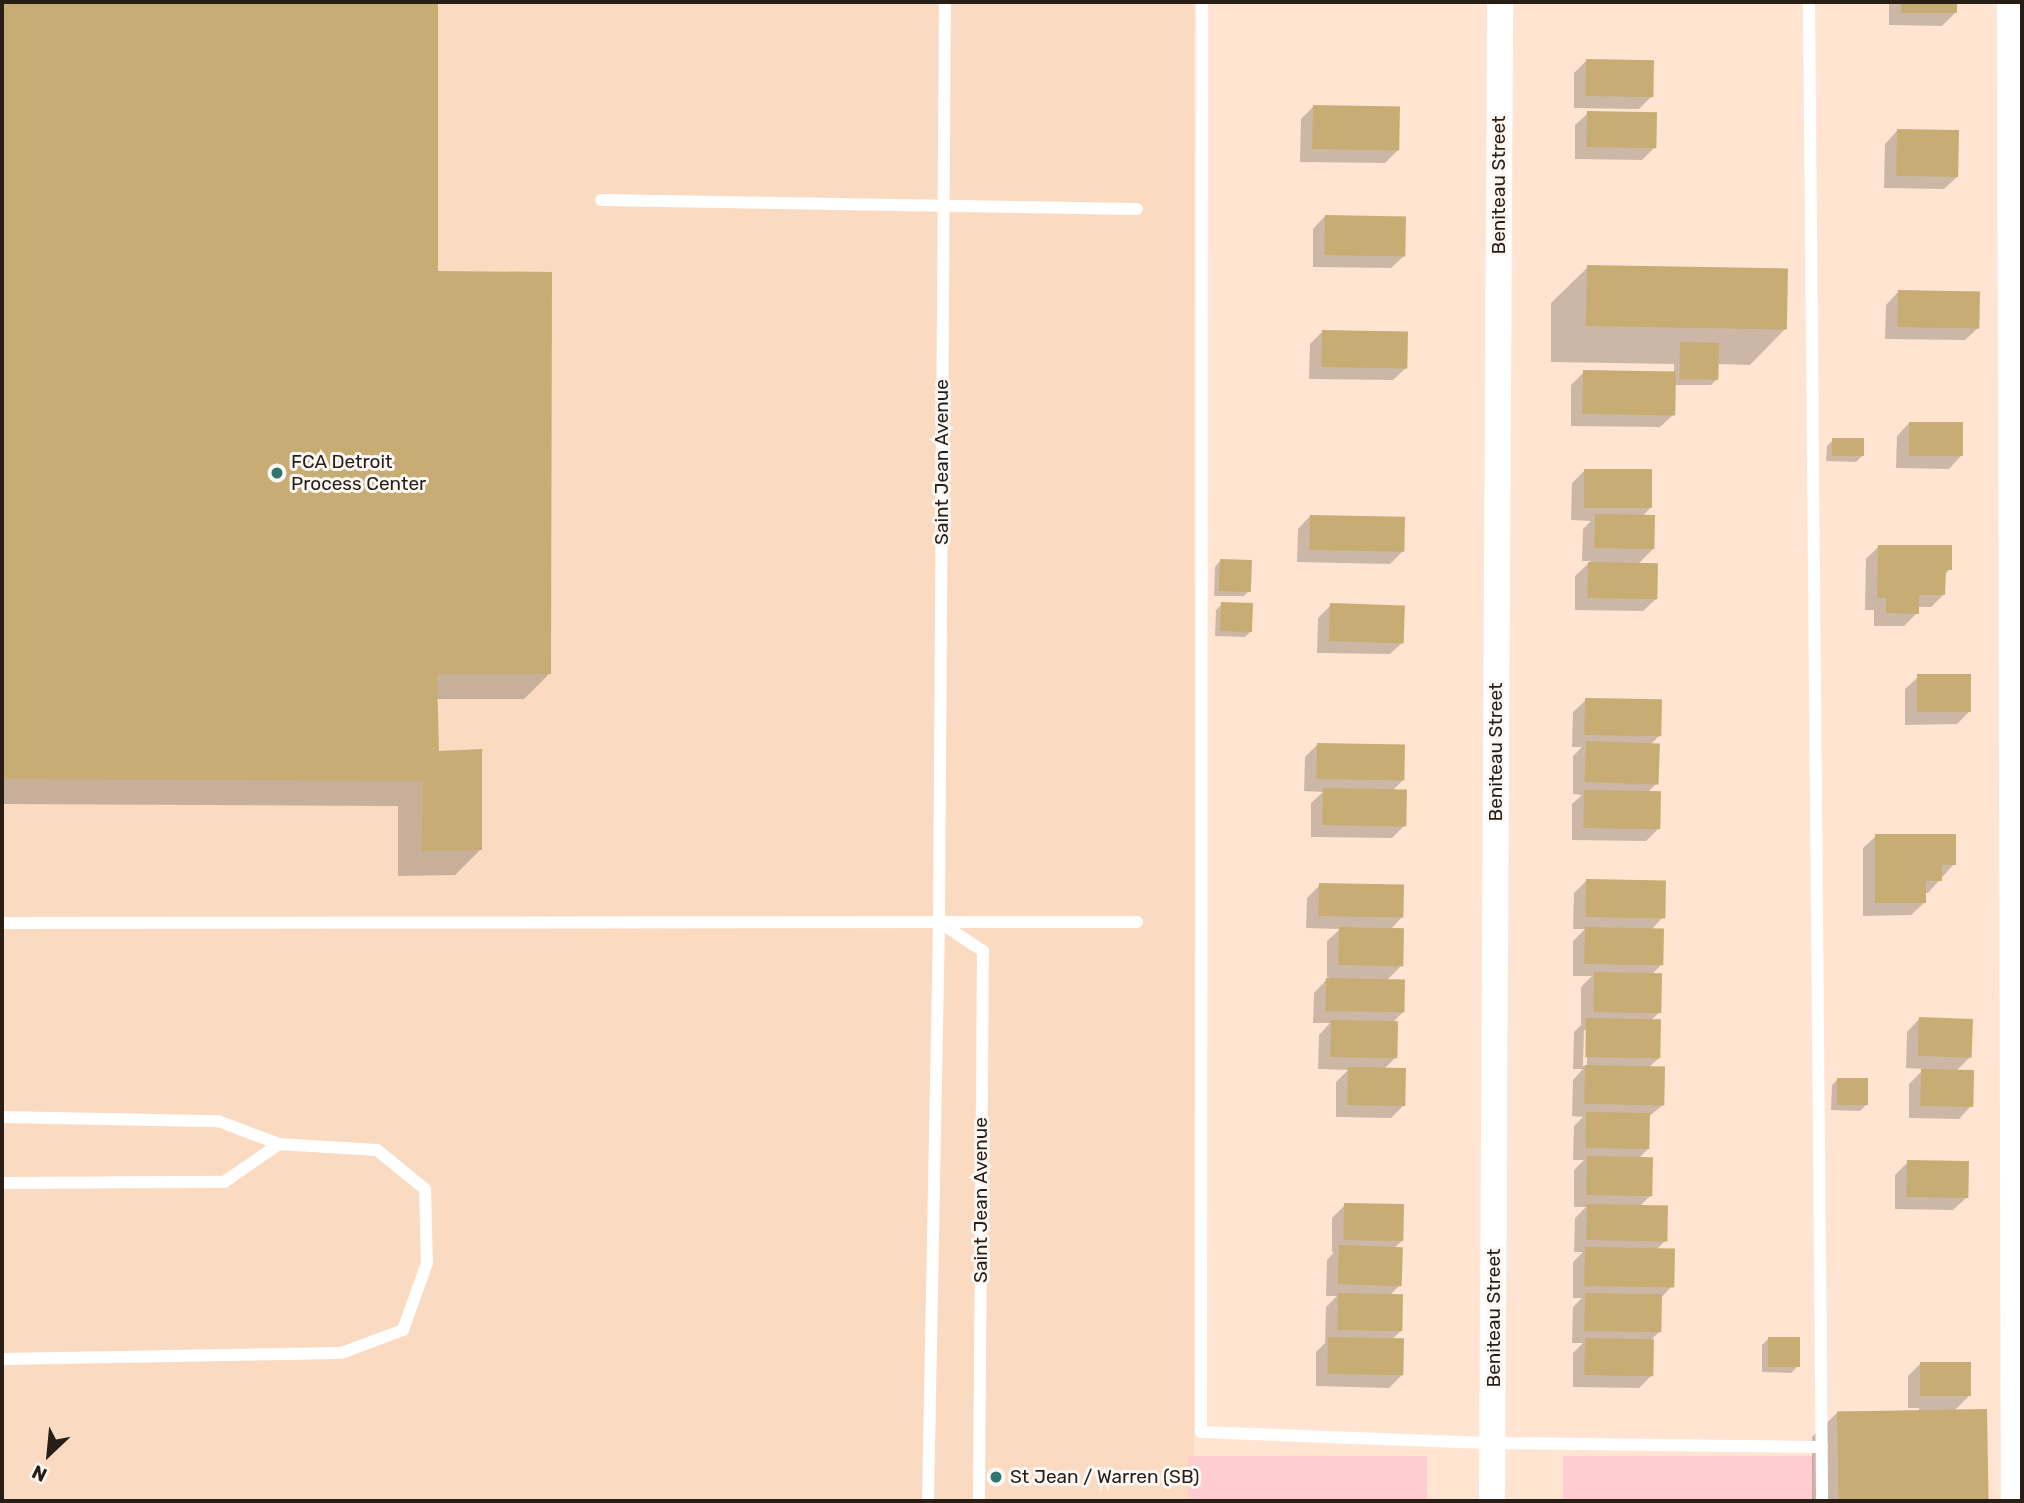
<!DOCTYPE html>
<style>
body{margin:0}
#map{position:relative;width:2024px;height:1503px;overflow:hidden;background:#ffe5d1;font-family:Rubik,sans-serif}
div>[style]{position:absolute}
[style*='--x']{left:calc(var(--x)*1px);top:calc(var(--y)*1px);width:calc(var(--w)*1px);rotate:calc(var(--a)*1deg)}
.built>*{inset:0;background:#fadbc1;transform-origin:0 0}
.green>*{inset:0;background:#ffccd1;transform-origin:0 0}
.shadow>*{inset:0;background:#0003}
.building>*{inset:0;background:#c7ad74;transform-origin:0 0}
.lane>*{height:12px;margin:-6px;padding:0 6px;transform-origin:6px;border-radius:6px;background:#fff}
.street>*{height:26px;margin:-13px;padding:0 13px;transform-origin:13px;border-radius:13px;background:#fff}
.dots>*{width:19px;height:19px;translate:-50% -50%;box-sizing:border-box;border:4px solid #fcf7f3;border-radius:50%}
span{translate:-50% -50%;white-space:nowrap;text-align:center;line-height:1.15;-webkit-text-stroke:6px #fcf7f3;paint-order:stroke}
.street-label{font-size:19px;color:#271e17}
.poi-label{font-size:19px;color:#271e17}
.left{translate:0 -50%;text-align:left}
.frame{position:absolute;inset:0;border:4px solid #271e17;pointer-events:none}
.north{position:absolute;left:14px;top:1419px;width:70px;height:70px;-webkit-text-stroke:5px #fcf7f3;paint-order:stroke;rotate:206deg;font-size:19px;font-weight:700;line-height:28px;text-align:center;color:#271e17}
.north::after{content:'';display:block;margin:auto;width:24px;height:32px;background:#271e17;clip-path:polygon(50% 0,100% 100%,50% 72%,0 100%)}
</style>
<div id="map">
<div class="built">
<div style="left:2px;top:2px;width:1192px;height:1499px"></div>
</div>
<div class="green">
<div style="left:1188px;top:1456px;width:239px;height:45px"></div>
<div style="left:1563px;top:1456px;width:250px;height:45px"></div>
</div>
<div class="shadow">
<div style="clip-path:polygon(2px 2px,436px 2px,436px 273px,549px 674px,524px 699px,436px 699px,437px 753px,480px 850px,455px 875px,398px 876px,398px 806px,2px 804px)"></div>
<div style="clip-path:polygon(1889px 2px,1955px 2px,1955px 13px,1942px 26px,1889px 25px)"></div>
<div style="clip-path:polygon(1587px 60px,1652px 96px,1639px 109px,1574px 108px,1574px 73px)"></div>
<div style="clip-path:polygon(1314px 106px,1398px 150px,1385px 163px,1300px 162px,1301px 119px)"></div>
<div style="clip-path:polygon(1588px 113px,1655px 147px,1642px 160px,1575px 159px,1575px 125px)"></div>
<div style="clip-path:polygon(1897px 131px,1957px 177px,1944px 189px,1884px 188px,1885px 144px)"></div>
<div style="clip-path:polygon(1325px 216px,1404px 256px,1391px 268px,1313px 267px,1313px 229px)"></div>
<div style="clip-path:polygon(1588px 267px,1786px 328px,1750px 365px,1717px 364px,1717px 379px,1711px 385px,1674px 385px,1673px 415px,1660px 427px,1571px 426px,1571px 385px,1584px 372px,1674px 374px,1674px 364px,1551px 362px,1551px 303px)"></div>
<div style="clip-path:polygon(1898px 292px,1978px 328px,1965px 340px,1885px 339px,1886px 305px)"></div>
<div style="clip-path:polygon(1322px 332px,1406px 368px,1393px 380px,1309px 379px,1310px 344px)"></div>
<div style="clip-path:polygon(1909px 423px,1961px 456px,1949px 469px,1896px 468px,1897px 436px)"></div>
<div style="clip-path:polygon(1833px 440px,1862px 456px,1856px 462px,1826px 461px,1827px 446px)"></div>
<div style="clip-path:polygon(1584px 471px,1650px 508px,1642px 517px,1653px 549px,1638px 564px,1656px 599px,1643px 611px,1575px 610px,1575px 576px,1591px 561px,1582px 561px,1583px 529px,1591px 521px,1571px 520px,1572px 483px)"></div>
<div style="clip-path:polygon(1310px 516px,1403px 551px,1390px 564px,1297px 562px,1298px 529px)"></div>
<div style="clip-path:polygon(1878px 547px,1950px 569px,1944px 576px,1943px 595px,1931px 607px,1917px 607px,1917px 613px,1904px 626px,1874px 626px,1874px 610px,1865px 610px,1866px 559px)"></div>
<div style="clip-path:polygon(1220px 561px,1250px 590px,1244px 596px,1214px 596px,1215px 567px)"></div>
<div style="clip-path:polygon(1222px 604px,1251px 631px,1245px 637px,1215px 636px,1216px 610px)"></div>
<div style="clip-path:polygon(1331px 605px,1403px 642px,1390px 654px,1317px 653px,1318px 618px)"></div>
<div style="clip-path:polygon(1918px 677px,1970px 711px,1957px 724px,1905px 725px,1905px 689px)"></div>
<div style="clip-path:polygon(1586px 700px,1660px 735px,1651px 744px,1657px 783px,1647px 793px,1659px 828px,1646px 841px,1572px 840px,1572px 804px,1582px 795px,1573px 794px,1573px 756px,1582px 747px,1572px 747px,1573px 712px)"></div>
<div style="clip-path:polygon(1317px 745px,1403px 780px,1392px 791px,1405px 825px,1392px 838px,1311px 837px,1311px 803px,1323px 792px,1304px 791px,1305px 757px)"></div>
<div style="clip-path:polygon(1876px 836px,1954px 864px,1928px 893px,1924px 893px,1924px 903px,1911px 915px,1863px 916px,1863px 848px)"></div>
<div style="clip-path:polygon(evenodd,1587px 880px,1663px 917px,1651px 930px,1661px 965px,1651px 975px,1660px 1012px,1651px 1020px,1659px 1058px,1648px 1068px,1663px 1105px,1648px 1117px,1648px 1149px,1638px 1159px,1651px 1195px,1640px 1206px,1666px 1240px,1656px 1250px,1672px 1286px,1660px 1299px,1660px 1331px,1652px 1339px,1652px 1375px,1639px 1388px,1573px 1387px,1573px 1353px,1583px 1343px,1572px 1343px,1573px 1307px,1582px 1298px,1573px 1298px,1573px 1262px,1583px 1252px,1574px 1252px,1575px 1218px,1586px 1207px,1574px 1207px,1574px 1170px,1584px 1160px,1573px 1160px,1574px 1126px,1583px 1117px,1572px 1116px,1573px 1080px,1583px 1069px,1573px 1069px,1574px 1032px,1581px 1025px,1581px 987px,1592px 976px,1573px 976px,1573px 941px,1585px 929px,1573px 929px,1574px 893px,1587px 880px,1584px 1030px,1587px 1030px,1587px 1066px,1583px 1066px,1584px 1030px)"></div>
<div style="clip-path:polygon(1320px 885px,1402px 917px,1390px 930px,1402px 965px,1386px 981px,1403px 1012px,1392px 1023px,1396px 1057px,1384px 1069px,1404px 1105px,1391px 1118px,1336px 1117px,1336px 1082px,1348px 1070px,1318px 1069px,1319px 1035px,1330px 1023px,1313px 1023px,1314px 993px,1329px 977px,1327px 977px,1327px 941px,1340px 929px,1306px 928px,1307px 898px)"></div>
<div style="clip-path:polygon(1919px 1019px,1971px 1056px,1956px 1071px,1971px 1106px,1959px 1119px,1909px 1118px,1909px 1084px,1924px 1069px,1906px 1068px,1907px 1032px)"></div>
<div style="clip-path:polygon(1838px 1079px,1866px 1105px,1860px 1111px,1831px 1110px,1832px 1085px)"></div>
<div style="clip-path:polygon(1908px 1162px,1966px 1198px,1953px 1210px,1895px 1209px,1895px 1175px)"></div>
<div style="clip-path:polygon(1345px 1205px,1402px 1241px,1394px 1248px,1401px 1284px,1390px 1295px,1401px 1331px,1391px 1340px,1402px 1375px,1389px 1388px,1316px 1386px,1316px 1352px,1325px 1343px,1326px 1307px,1337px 1296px,1326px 1296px,1327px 1260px,1334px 1252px,1332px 1252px,1332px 1218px)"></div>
<div style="clip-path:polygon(1768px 1339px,1797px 1367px,1791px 1373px,1762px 1372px,1762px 1345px)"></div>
<div style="clip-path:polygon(1921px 1363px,1969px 1396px,1954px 1411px,1986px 1411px,1986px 1501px,1812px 1501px,1812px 1437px,1838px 1412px,1919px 1411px,1919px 1408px,1908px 1408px,1908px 1376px)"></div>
</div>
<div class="building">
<div style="clip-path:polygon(2px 2px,438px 2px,438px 271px,552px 272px,551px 674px,437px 674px,439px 751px,482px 749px,482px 850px,422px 851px,423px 781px,2px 779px)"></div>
<div style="left:1901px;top:2px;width:56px;height:11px"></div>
<div style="left:1586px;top:59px;width:68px;height:37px;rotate:1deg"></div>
<div style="left:1313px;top:105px;width:87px;height:44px;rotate:1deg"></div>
<div style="left:1587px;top:111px;width:70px;height:36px;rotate:1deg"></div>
<div style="left:1897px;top:129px;width:62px;height:47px;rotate:1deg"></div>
<div style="left:1325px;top:215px;width:81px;height:40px;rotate:1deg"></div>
<div style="left:1587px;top:265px;width:201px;height:61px;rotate:1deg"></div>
<div style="left:1898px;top:290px;width:82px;height:37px;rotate:1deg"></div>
<div style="left:1322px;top:330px;width:86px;height:37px;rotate:1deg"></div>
<div style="left:1680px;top:342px;width:39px;height:37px;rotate:1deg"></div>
<div style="left:1583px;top:370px;width:93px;height:44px;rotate:1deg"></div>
<div style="left:1909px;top:422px;width:54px;height:34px"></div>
<div style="left:1832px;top:438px;width:32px;height:18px"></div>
<div style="left:1584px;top:469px;width:68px;height:39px"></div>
<div style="left:1595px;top:514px;width:60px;height:34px;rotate:1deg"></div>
<div style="left:1310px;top:515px;width:95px;height:35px;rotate:1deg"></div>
<div style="clip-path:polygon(1878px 545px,1952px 545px,1952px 570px,1946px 570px,1945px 595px,1919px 595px,1919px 614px,1886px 613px,1886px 598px,1877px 598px)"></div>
<div style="left:1220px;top:559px;width:32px;height:32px;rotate:2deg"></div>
<div style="left:1588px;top:562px;width:70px;height:36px;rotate:1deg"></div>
<div style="left:1221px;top:602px;width:32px;height:29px;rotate:2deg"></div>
<div style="left:1330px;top:603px;width:75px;height:38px;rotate:2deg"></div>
<div style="left:1971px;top:674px;width:38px;height:54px;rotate:90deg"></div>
<div style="left:1585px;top:698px;width:77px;height:37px;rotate:1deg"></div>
<div style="left:1586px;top:741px;width:74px;height:41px;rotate:2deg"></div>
<div style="left:1317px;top:743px;width:88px;height:36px;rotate:1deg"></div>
<div style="left:1323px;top:788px;width:84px;height:37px;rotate:1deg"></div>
<div style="left:1584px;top:790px;width:77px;height:38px;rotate:1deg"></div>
<div style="clip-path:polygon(1875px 834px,1956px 834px,1956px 865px,1942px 865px,1942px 881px,1926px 881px,1926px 903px,1875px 903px)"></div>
<div style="left:1586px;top:879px;width:80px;height:38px;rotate:1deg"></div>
<div style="left:1319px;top:883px;width:85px;height:33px;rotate:1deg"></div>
<div style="left:1339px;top:927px;width:65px;height:38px;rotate:1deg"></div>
<div style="left:1585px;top:927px;width:79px;height:37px;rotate:1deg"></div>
<div style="left:1594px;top:972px;width:68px;height:40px;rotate:1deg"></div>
<div style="left:1326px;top:978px;width:79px;height:33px;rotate:1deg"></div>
<div style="left:1919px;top:1017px;width:54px;height:39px;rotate:2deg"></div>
<div style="left:1586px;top:1018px;width:75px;height:39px;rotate:1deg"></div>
<div style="left:1331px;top:1020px;width:67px;height:37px;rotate:1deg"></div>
<div style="left:1585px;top:1065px;width:80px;height:39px;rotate:1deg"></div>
<div style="left:1348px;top:1067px;width:58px;height:38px;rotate:1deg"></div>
<div style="left:1921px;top:1069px;width:53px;height:37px;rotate:1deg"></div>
<div style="left:1837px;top:1078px;width:31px;height:27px"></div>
<div style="left:1586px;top:1112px;width:64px;height:36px;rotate:1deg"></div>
<div style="left:1587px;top:1156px;width:66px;height:39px;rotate:1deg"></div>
<div style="left:1907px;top:1160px;width:62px;height:37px;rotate:1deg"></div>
<div style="left:1344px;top:1203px;width:60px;height:37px;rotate:1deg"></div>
<div style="left:1587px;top:1204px;width:81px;height:36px;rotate:1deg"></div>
<div style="left:1339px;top:1245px;width:64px;height:39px;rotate:2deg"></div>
<div style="left:1585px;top:1247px;width:90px;height:39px;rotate:1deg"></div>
<div style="left:1338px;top:1293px;width:65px;height:37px;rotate:1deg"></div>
<div style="left:1585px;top:1293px;width:77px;height:38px;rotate:1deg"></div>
<div style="left:1328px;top:1337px;width:76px;height:37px;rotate:1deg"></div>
<div style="left:1768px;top:1337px;width:32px;height:30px"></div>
<div style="left:1585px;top:1338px;width:69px;height:37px;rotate:1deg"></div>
<div style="left:1920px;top:1362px;width:51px;height:34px"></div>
<div style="left:1987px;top:1409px;width:92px;height:150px;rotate:89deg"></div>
</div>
<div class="lane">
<div style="--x:1202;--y:2;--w:1430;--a:90.04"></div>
<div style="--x:1201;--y:1432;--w:293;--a:2.2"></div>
<div style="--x:1494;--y:1443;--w:328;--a:0.7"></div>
<div style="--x:1809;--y:2;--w:1499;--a:89.5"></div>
<div style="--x:601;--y:200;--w:536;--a:0.96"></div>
<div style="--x:939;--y:922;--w:53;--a:33.4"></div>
<div style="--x:983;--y:951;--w:550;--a:90.42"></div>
<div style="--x:2;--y:923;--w:1135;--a:-0.05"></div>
<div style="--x:2;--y:1117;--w:216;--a:1.1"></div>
<div style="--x:218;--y:1121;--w:65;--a:20.7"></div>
<div style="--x:279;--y:1144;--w:98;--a:3.5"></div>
<div style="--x:377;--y:1150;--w:62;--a:39.1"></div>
<div style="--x:425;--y:1189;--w:74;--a:88.5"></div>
<div style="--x:427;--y:1263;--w:71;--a:109.7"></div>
<div style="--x:403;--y:1330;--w:66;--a:159.6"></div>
<div style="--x:341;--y:1353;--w:339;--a:179"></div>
<div style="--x:2;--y:1183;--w:222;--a:-0.3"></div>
<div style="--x:224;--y:1182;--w:67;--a:-34.6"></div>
<div style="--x:928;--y:1501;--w:579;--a:-88.91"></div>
<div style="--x:939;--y:922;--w:920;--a:-89.63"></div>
</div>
<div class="street">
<div style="--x:2010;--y:2;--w:1499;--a:89.85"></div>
<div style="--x:1492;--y:1501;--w:1499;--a:-89.69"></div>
</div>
<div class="dots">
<div style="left:277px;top:473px;background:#2f7670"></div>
<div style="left:996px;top:1477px;background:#2f7670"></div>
</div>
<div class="street-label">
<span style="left:1499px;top:185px;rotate:-90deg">Beniteau Street</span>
<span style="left:942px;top:462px;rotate:-90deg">Saint Jean Avenue</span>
<span style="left:1496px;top:752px;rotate:-90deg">Beniteau Street</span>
<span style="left:981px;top:1200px;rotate:-90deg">Saint Jean Avenue</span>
<span style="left:1494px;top:1318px;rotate:-90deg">Beniteau Street</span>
</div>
<div class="poi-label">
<span class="left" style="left:291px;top:473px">FCA Detroit<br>Process Center</span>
<span class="left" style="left:1010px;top:1477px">St Jean / Warren (SB)</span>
</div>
<div class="frame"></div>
<div class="north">N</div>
</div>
